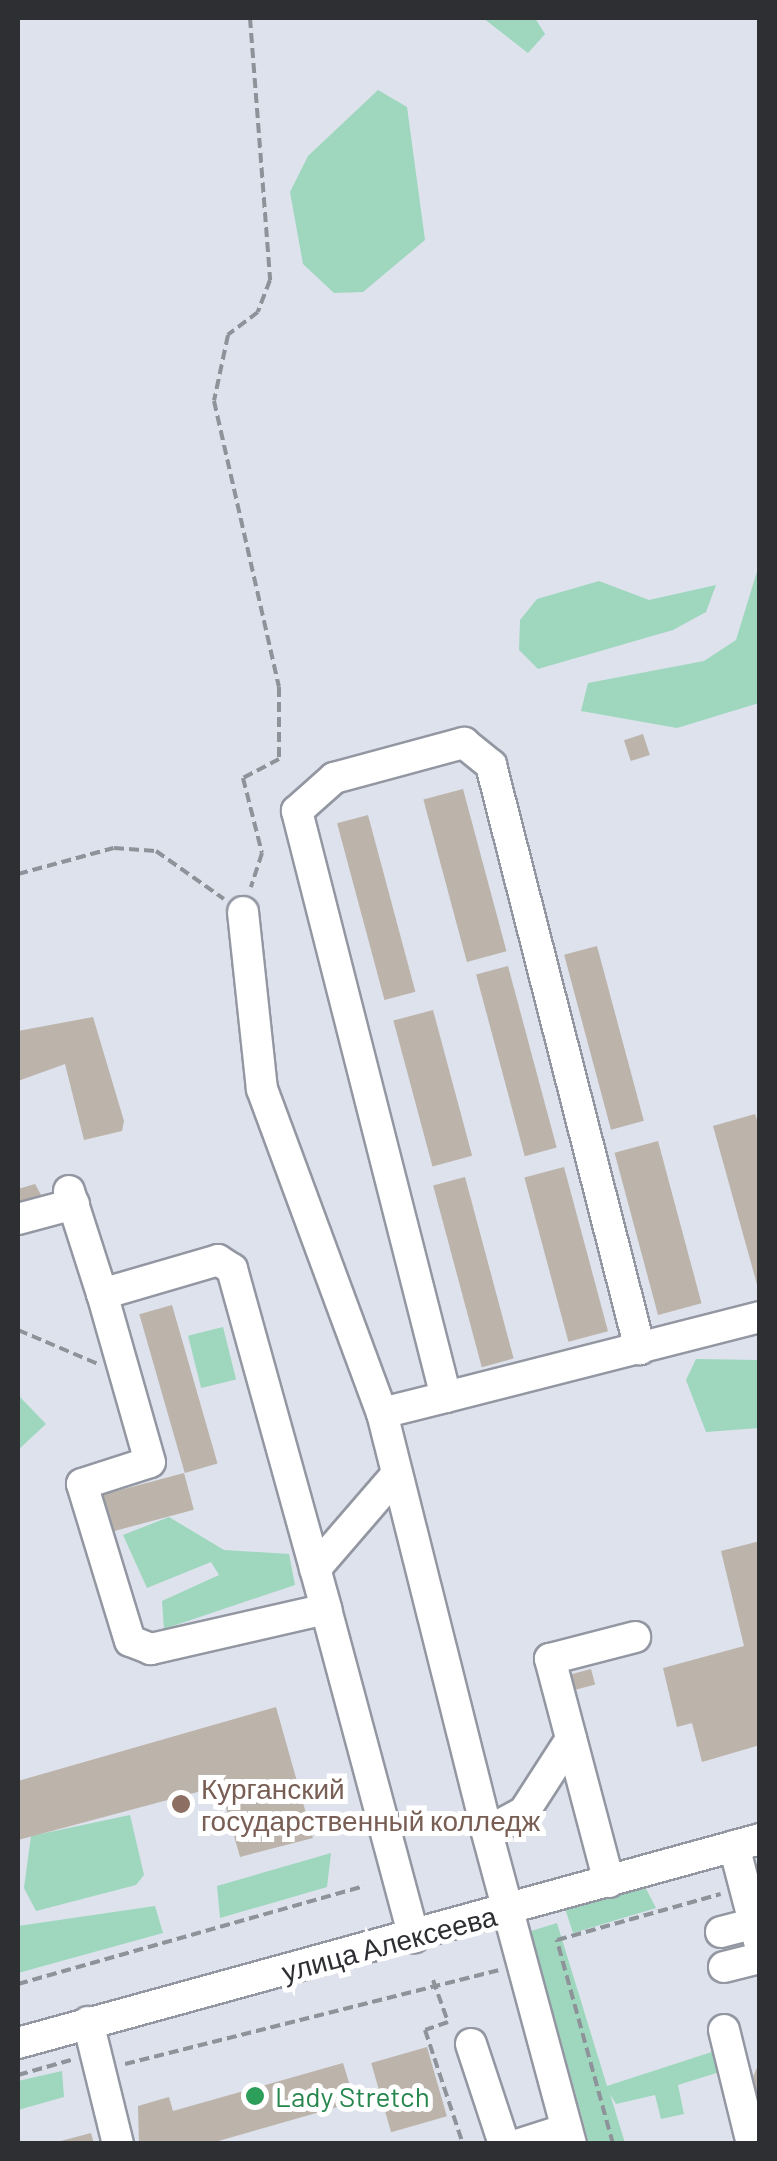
<!DOCTYPE html>
<meta charset="utf-8">
<style>
body{margin:0}
#map{position:relative;width:777px;height:2161px;overflow:hidden;background:#dde2ed;font-family:Barlow,sans-serif}
div>[style]{position:absolute}
[style*='--x']{left:calc(var(--x)*1px);top:calc(var(--y)*1px);width:calc(var(--w)*1px);rotate:calc(var(--a)*1deg)}
.green>*{inset:0;background:#9ed7bd;transform-origin:0 0}
.building>*{inset:0;background:#bcb3aa;transform-origin:0 0}
.path>*{height:4px;margin-top:-2px;transform-origin:0;background:repeating-linear-gradient(90deg,#8e9299 0 10px,transparent 0 15px)}
.roads{filter:drop-shadow(2px 0 #9397a2) drop-shadow(-2px 0 #9397a2) drop-shadow(0 2px #9397a2) drop-shadow(0 -2px #9397a2)}
.minor>*{height:30px;margin:-15px;padding:0 15px;transform-origin:15px;border-radius:15px;background:#fff}
.dots>*{width:28px;height:28px;translate:-50% -50%;box-sizing:border-box;border:5px solid #fff;border-radius:50%}
span{translate:-50% -50%;white-space:nowrap;text-align:center;line-height:1.15;-webkit-text-stroke:10px #fff;paint-order:stroke}
.education-label{font-size:28px;color:#785e54}
.left{translate:0 -50%;text-align:left}
.street-label{font-size:28px;color:#2d2f33}
.leisure-label{font-size:28px;color:#27864d}
.frame{position:absolute;inset:0;border:20px solid #2d2f33;pointer-events:none}
</style>
<div id="map">
<div class="green">
<div style="clip-path:polygon(483px 18px,535px 18px,545px 34px,528px 53px)"></div>
<div style="clip-path:polygon(378px 90px,407px 107px,425px 240px,363px 292px,334px 293px,303px 264px,290px 192px,308px 156px)"></div>
<div style="clip-path:polygon(759px 565px,759px 703px,677px 728px,581px 711px,588px 683px,704px 661px,736px 640px)"></div>
<div style="clip-path:polygon(599px 581px,649px 600px,716px 585px,706px 612px,673px 630px,538px 669px,519px 650px,520px 620px,537px 599px)"></div>
<div style="left:223px;top:1327px;width:54px;height:36px;rotate:76deg"></div>
<div style="clip-path:polygon(696px 1359px,759px 1360px,759px 1428px,706px 1432px,686px 1380px)"></div>
<div style="clip-path:polygon(18px 1395px,46px 1424px,18px 1450px)"></div>
<div style="clip-path:polygon(169px 1517px,224px 1550px,289px 1554px,295px 1585px,164px 1629px,162px 1601px,219px 1575px,211px 1562px,147px 1588px,123px 1535px)"></div>
<div style="clip-path:polygon(130px 1815px,144px 1875px,136px 1885px,36px 1911px,24px 1888px,31px 1836px)"></div>
<div style="clip-path:polygon(331px 1853px,327px 1887px,220px 1918px,217px 1886px)"></div>
<div style="clip-path:polygon(643px 1883px,656px 1908px,573px 1933px,562px 1899px)"></div>
<div style="clip-path:polygon(155px 1906px,163px 1933px,18px 1973px,18px 1926px)"></div>
<div style="clip-path:polygon(557px 1923px,607px 2086px,721px 2049px,726px 2070px,678px 2085px,684px 2114px,661px 2119px,655px 2095px,616px 2104px,610px 2094px,625px 2143px,589px 2143px,531px 1931px)"></div>
<div style="clip-path:polygon(62px 2071px,64px 2097px,18px 2110px,18px 2081px)"></div>
</div>
<div class="building">
<div style="left:643px;top:734px;width:22px;height:20px;rotate:72deg"></div>
<div style="left:463px;top:789px;width:168px;height:41px;rotate:75deg"></div>
<div style="left:368px;top:815px;width:183px;height:32px;rotate:75deg"></div>
<div style="left:597px;top:946px;width:181px;height:34px;rotate:75deg"></div>
<div style="left:508px;top:966px;width:188px;height:33px;rotate:75deg"></div>
<div style="left:433px;top:1010px;width:151px;height:41px;rotate:75deg"></div>
<div style="clip-path:polygon(93px 1017px,124px 1121px,122px 1131px,84px 1140px,65px 1064px,18px 1081px,18px 1031px)"></div>
<div style="clip-path:polygon(755px 1114px,760px 1129px,758px 1288px,713px 1126px)"></div>
<div style="left:658px;top:1141px;width:168px;height:45px;rotate:75deg"></div>
<div style="left:564px;top:1167px;width:170px;height:41px;rotate:75deg"></div>
<div style="left:465px;top:1177px;width:188px;height:33px;rotate:75deg"></div>
<div style="clip-path:polygon(35px 1184px,45px 1202px,18px 1209px,18px 1189px)"></div>
<div style="left:172px;top:1305px;width:165px;height:34px;rotate:74deg"></div>
<div style="left:184px;top:1473px;width:38px;height:91px;rotate:75deg"></div>
<div style="clip-path:polygon(760px 1541px,760px 1745px,702px 1762px,692px 1723px,677px 1727px,663px 1668px,744px 1646px,721px 1551px)"></div>
<div style="left:591px;top:1669px;width:16px;height:30px;rotate:75deg"></div>
<div style="clip-path:polygon(276px 1707px,313px 1838px,240px 1857px,220px 1786px,18px 1840px,18px 1781px)"></div>
<div style="left:427px;top:2047px;width:72px;height:58px;rotate:74deg"></div>
<div style="clip-path:polygon(760px 2060px,760px 2122px,749px 2087px)"></div>
<div style="clip-path:polygon(343px 2063px,355px 2102px,208px 2144px,139px 2144px,138px 2106px,169px 2097px,173px 2111px)"></div>
<div style="clip-path:polygon(91px 2133px,94px 2144px,57px 2144px,57px 2142px)"></div>
</div>
<div class="path">
<div style="--x:250;--y:18;--w:263;--a:85.6"></div>
<div style="--x:270;--y:280;--w:34;--a:111"></div>
<div style="--x:258;--y:312;--w:38;--a:143"></div>
<div style="--x:228;--y:335;--w:67;--a:102"></div>
<div style="--x:214;--y:401;--w:293;--a:77.2"></div>
<div style="--x:279;--y:687;--w:72;--a:90"></div>
<div style="--x:279;--y:759;--w:41;--a:152.2"></div>
<div style="--x:243;--y:778;--w:77;--a:75.8"></div>
<div style="--x:262;--y:853;--w:36;--a:108"></div>
<div style="--x:18;--y:874;--w:99;--a:-15.2"></div>
<div style="--x:114;--y:848;--w:42;--a:4.1"></div>
<div style="--x:156;--y:851;--w:83;--a:35.2"></div>
<div style="--x:18;--y:1330;--w:87;--a:23"></div>
<div style="--x:433;--y:1980;--w:45;--a:70.3"></div>
<div style="--x:448;--y:2022;--w:24;--a:161"></div>
<div style="--x:425;--y:2030;--w:120;--a:71.6"></div>
<div style="--x:18;--y:1984;--w:360;--a:-15.8"></div>
<div style="--x:125;--y:2064;--w:385;--a:-14.1"></div>
<div style="--x:18;--y:2075;--w:55;--a:-15.8"></div>
<div style="--x:613;--y:2144;--w:212;--a:-105.4"></div>
<div style="--x:557;--y:1940;--w:170;--a:-15.7"></div>
</div>
<div class="roads">
<div class="minor">
<div style="--x:243;--y:912;--w:178;--a:83.9"></div>
<div style="--x:262;--y:1089;--w:346;--a:69.7"></div>
<div style="--x:382;--y:1413;--w:432;--a:75.9"></div>
<div style="--x:69;--y:1191;--w:108;--a:72.2"></div>
<div style="--x:18;--y:1219;--w:58;--a:-15"></div>
<div style="--x:446;--y:1397;--w:324;--a:-14.3"></div>
<div style="--x:382;--y:1413;--w:66;--a:-14"></div>
<div style="--x:446;--y:1397;--w:605;--a:-104.27"></div>
<div style="--x:297;--y:811;--w:50;--a:-41.7"></div>
<div style="--x:334;--y:778;--w:135;--a:-15.1"></div>
<div style="--x:464;--y:743;--w:35;--a:39"></div>
<div style="--x:491;--y:765;--w:603;--a:75.69"></div>
<div style="--x:315;--y:1569;--w:124;--a:-49.2"></div>
<div style="--x:326;--y:1609;--w:180;--a:167.1"></div>
<div style="--x:151;--y:1649;--w:22;--a:-159"></div>
<div style="--x:130;--y:1641;--w:164;--a:-107"></div>
<div style="--x:82;--y:1484;--w:71;--a:-17.9"></div>
<div style="--x:150;--y:1462;--w:175;--a:-105.9"></div>
<div style="--x:102;--y:1294;--w:121;--a:-16.3"></div>
<div style="--x:218;--y:1260;--w:17;--a:33"></div>
<div style="--x:232;--y:1269;--w:353;--a:74.5"></div>
<div style="--x:326;--y:1609;--w:340;--a:75"></div>
<div style="--x:734;--y:1846;--w:102;--a:75.3"></div>
<div style="--x:609;--y:1882;--w:231;--a:-104.8"></div>
<div style="--x:550;--y:1659;--w:88;--a:-14.5"></div>
<div style="--x:721;--y:1932;--w:40;--a:-14.4"></div>
<div style="--x:724;--y:1967;--w:37;--a:-14"></div>
<div style="--x:88;--y:2022;--w:126;--a:76.2"></div>
<div style="--x:724;--y:2030;--w:117;--a:76.2"></div>
<div style="--x:18;--y:2043;--w:770;--a:-15.37"></div>
<div style="--x:471;--y:2044;--w:105;--a:71.7"></div>
<div style="--x:520;--y:2144;--w:49;--a:-17.7"></div>
<div style="--x:571;--y:2144;--w:323;--a:-105.1"></div>
<div style="--x:487;--y:1832;--w:42;--a:-28.4"></div>
<div style="--x:524;--y:1812;--w:87;--a:-57.2"></div>
</div>
</div>
<div class="dots">
<div style="left:181px;top:1804px;background:#8d6e63"></div>
<div style="left:255px;top:2096px;background:#2e9e5b"></div>
</div>
<div class="education-label">
<span class="left" style="left:201px;top:1804px">Курганский<br>государственный колледж</span>
</div>
<div class="street-label">
<span style="left:389px;top:1943px;rotate:-15deg">улица Алексеева</span>
</div>
<div class="leisure-label">
<span class="left" style="left:275px;top:2096px">Lady Stretch</span>
</div>
<div class="frame"></div>
</div>
